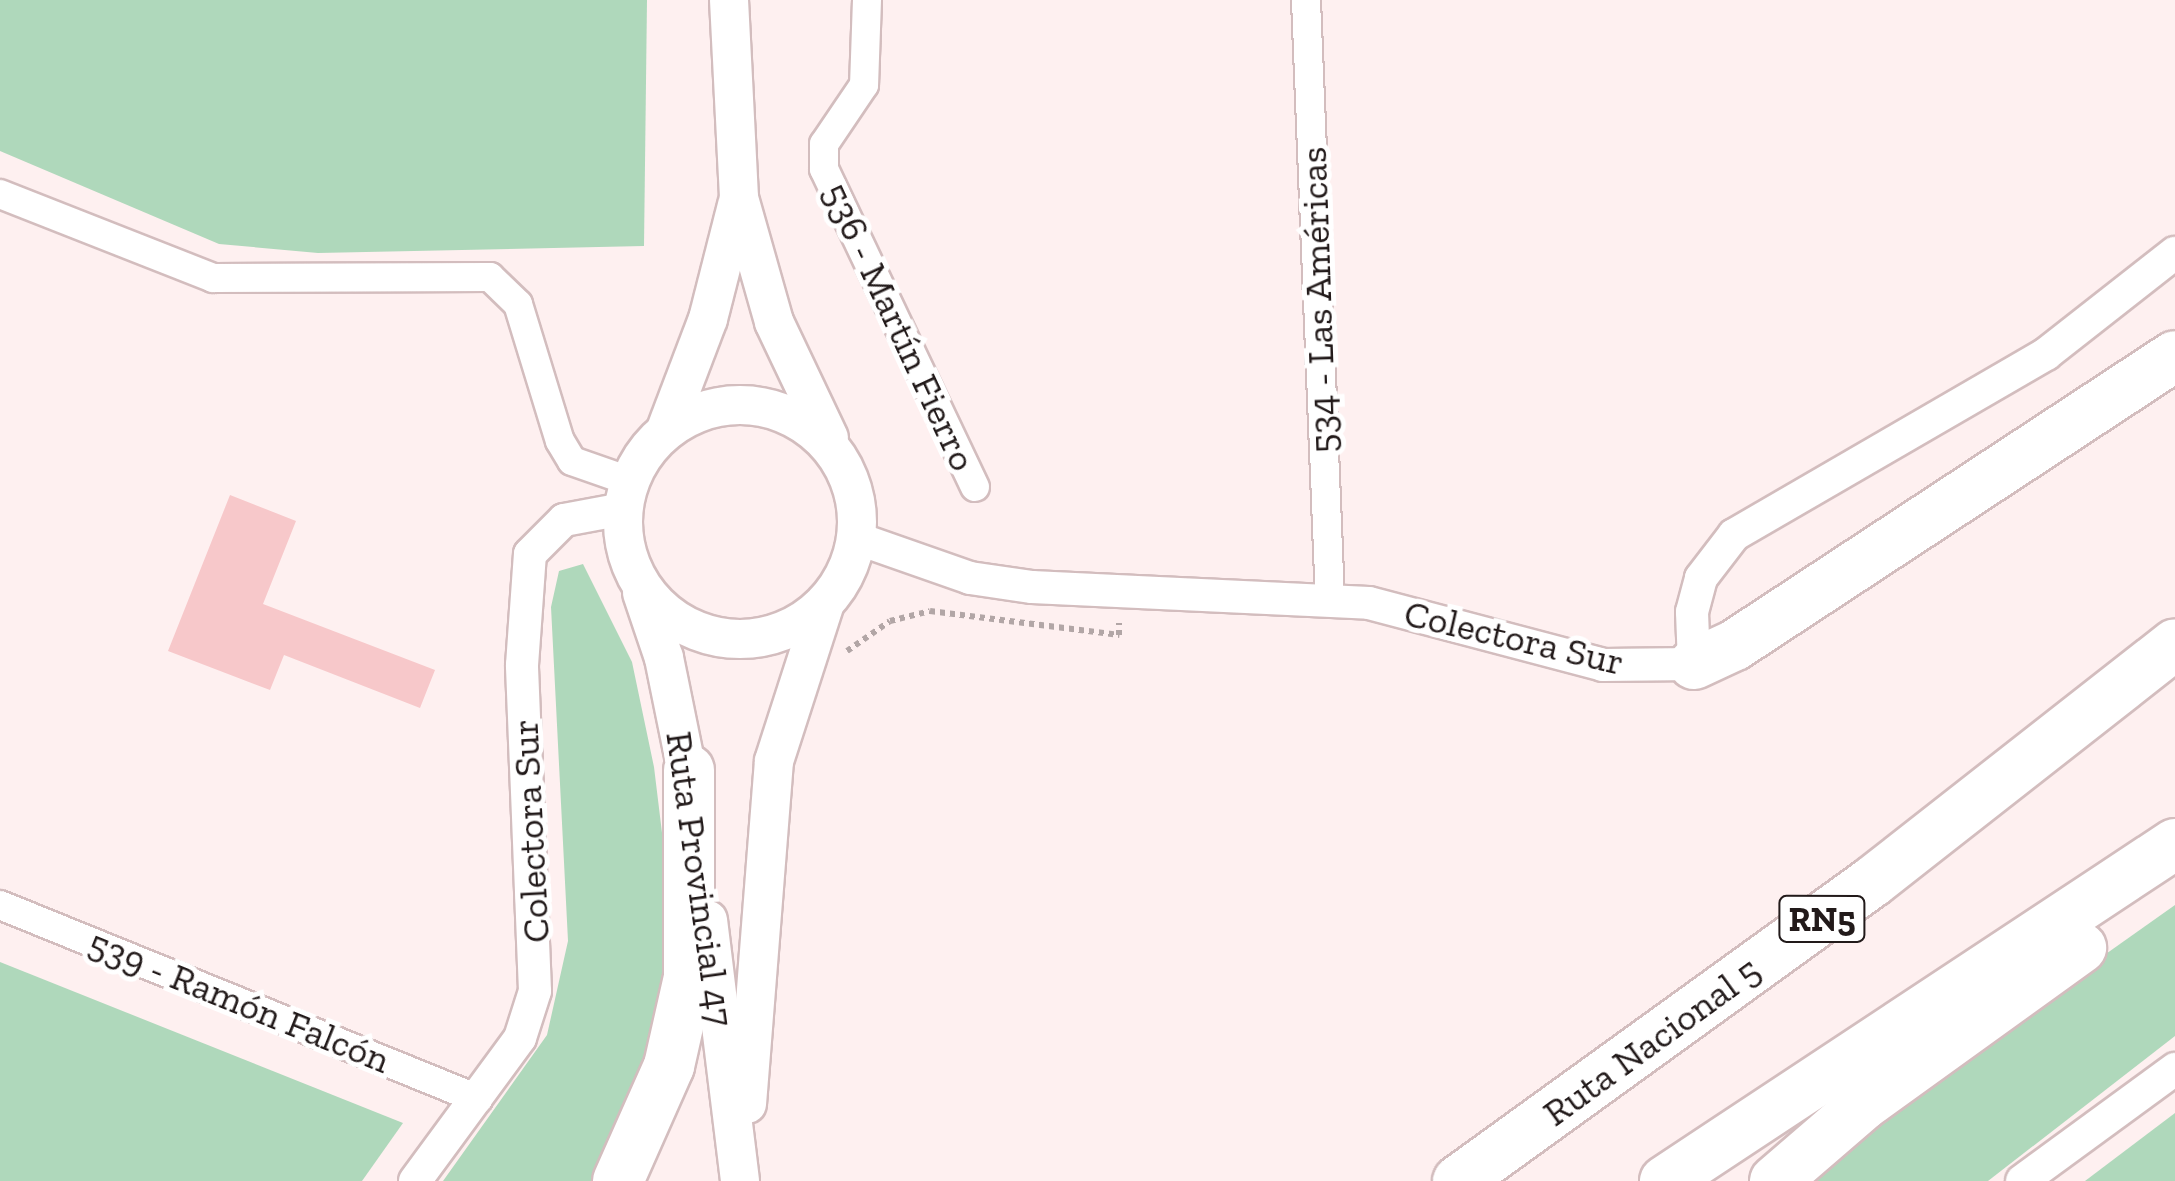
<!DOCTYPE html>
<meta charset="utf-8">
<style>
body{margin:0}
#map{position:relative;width:2175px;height:1181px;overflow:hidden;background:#fef0f0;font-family:"Zilla Slab",serif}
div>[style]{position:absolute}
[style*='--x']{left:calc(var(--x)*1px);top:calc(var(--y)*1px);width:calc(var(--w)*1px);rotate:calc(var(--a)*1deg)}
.green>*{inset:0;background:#afd8bb}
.building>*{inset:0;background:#f7c8ca}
.path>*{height:6px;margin-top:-3px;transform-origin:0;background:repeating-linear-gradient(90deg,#b2a6a6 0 5px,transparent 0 10px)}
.roads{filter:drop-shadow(2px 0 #d3bdbe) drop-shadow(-2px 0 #d3bdbe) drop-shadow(0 2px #d3bdbe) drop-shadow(0 -2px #d3bdbe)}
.minor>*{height:28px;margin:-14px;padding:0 14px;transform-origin:14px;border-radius:14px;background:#fff}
.tertiary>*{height:32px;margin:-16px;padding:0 16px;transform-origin:16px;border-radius:16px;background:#fff}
.secondary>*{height:38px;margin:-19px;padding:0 19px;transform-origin:19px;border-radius:19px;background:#fff}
.secondary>.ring{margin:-19px;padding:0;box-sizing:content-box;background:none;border:38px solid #fff;border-radius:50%}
.motorway>*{height:50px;margin:-25px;padding:0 25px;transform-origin:25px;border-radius:25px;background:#fff}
span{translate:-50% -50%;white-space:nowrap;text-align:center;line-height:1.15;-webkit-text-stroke:10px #fff;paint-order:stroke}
.shield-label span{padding:2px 8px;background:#fff;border:2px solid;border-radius:8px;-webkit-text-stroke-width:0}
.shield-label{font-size:35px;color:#221a1a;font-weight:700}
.street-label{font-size:38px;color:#221a1a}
</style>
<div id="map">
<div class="green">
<div style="clip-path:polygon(0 0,647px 0,644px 246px,318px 253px,219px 244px,0 151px)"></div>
<div style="clip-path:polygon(583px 564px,632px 662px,654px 767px,672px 915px,654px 1069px,603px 1181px,443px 1181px,547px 1035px,568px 941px,551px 607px,559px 571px)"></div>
<div style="clip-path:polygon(2175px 905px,2175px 1036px,1988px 1181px,1804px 1181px,1871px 1120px)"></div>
<div style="clip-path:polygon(0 962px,403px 1123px,362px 1181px,0 1181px)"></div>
<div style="clip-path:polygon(2175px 1113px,2175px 1181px,2085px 1181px)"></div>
</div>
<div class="building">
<div style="clip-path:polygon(230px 495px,296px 521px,263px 604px,435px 670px,420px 708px,284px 655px,270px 690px,168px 651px)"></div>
</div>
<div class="path">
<div style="--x:847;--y:651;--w:52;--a:-34.9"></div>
<div style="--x:890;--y:621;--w:41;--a:-14"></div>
<div style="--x:930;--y:611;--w:191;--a:7.2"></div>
<div style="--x:1119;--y:635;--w:12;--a:-90"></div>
</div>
<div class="roads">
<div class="minor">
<div style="--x:867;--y:0;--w:85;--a:92"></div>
<div style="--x:864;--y:85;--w:71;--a:124.1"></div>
<div style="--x:824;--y:144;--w:25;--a:90"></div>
<div style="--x:824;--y:169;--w:352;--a:64.6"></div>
<div style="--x:1306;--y:0;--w:601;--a:87.71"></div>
<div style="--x:0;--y:194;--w:229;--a:21.5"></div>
<div style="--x:213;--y:278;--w:277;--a:-0.2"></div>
<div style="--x:490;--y:277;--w:39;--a:44"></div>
<div style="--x:518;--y:304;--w:143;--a:73"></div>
<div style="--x:560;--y:441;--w:23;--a:59"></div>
<div style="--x:572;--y:461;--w:60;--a:19.3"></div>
<div style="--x:0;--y:905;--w:516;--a:22.09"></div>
</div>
<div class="tertiary">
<div style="--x:856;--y:538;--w:121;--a:19.3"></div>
<div style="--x:970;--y:578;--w:63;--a:8.3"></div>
<div style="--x:1032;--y:587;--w:337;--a:2.7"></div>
<div style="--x:1369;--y:603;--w:242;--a:14.8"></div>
<div style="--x:1603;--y:665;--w:91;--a:-0.6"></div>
<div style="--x:1694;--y:664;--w:52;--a:-92.2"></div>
<div style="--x:1692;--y:612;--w:35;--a:-75"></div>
<div style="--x:1701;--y:578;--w:54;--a:-52.5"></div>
<div style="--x:1734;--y:535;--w:361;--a:-30.1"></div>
<div style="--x:2046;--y:354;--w:164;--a:-38.1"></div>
<div style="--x:415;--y:1181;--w:177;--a:-53.7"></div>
<div style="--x:520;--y:1038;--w:49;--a:-72.3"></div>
<div style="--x:535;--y:991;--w:326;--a:-92.3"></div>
<div style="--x:522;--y:665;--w:111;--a:-85.9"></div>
<div style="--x:530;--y:554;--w:48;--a:-45"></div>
<div style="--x:564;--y:520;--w:60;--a:-10.6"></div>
<div style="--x:2022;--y:1181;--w:190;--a:-36.2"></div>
</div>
<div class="secondary">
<div style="--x:729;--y:0;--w:198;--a:87.1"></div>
<div style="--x:739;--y:198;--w:129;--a:74.2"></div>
<div style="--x:774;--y:322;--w:128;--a:64.6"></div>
<div class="ring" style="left:623px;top:405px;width:196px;height:196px"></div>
<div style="--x:665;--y:432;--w:121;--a:-69.2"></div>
<div style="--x:708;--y:319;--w:118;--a:-75.7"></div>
<div style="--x:642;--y:593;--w:69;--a:71.3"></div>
<div style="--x:664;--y:658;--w:141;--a:78.5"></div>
<div style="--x:708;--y:920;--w:263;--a:83"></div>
<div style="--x:747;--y:1104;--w:344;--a:-85.5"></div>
<div style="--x:774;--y:761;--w:166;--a:-72.1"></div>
</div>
<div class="motorway">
<div style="--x:1694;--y:664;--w:45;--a:-24.9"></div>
<div style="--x:1735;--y:645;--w:526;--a:-33.3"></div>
<div style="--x:618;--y:1181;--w:126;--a:-66.1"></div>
<div style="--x:669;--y:1066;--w:91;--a:-77.3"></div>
<div style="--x:689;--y:977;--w:207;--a:-90"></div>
<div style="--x:1458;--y:1181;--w:511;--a:-35.84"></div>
<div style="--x:1872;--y:882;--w:385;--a:-38.1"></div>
<div style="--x:1665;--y:1181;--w:611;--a:-33.46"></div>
<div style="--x:1775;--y:1181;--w:116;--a:-40.8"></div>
<div style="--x:1863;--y:1105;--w:269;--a:-35.8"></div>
</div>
</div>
<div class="shield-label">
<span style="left:1822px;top:919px">RN5</span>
</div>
<div class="street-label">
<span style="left:1319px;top:300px;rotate:-92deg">534 - Las Américas</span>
<span style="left:899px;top:327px;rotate:65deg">536 - Martín Fierro</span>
<span style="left:1514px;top:638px;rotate:13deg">Colectora Sur</span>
<span style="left:531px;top:831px;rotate:-93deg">Colectora Sur</span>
<span style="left:699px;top:879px;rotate:82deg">Ruta Provincial 47</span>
<span style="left:239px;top:1002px;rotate:22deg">539 - Ramón Falcón</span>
<span style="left:1652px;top:1042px;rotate:-36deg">Ruta Nacional 5</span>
</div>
</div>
